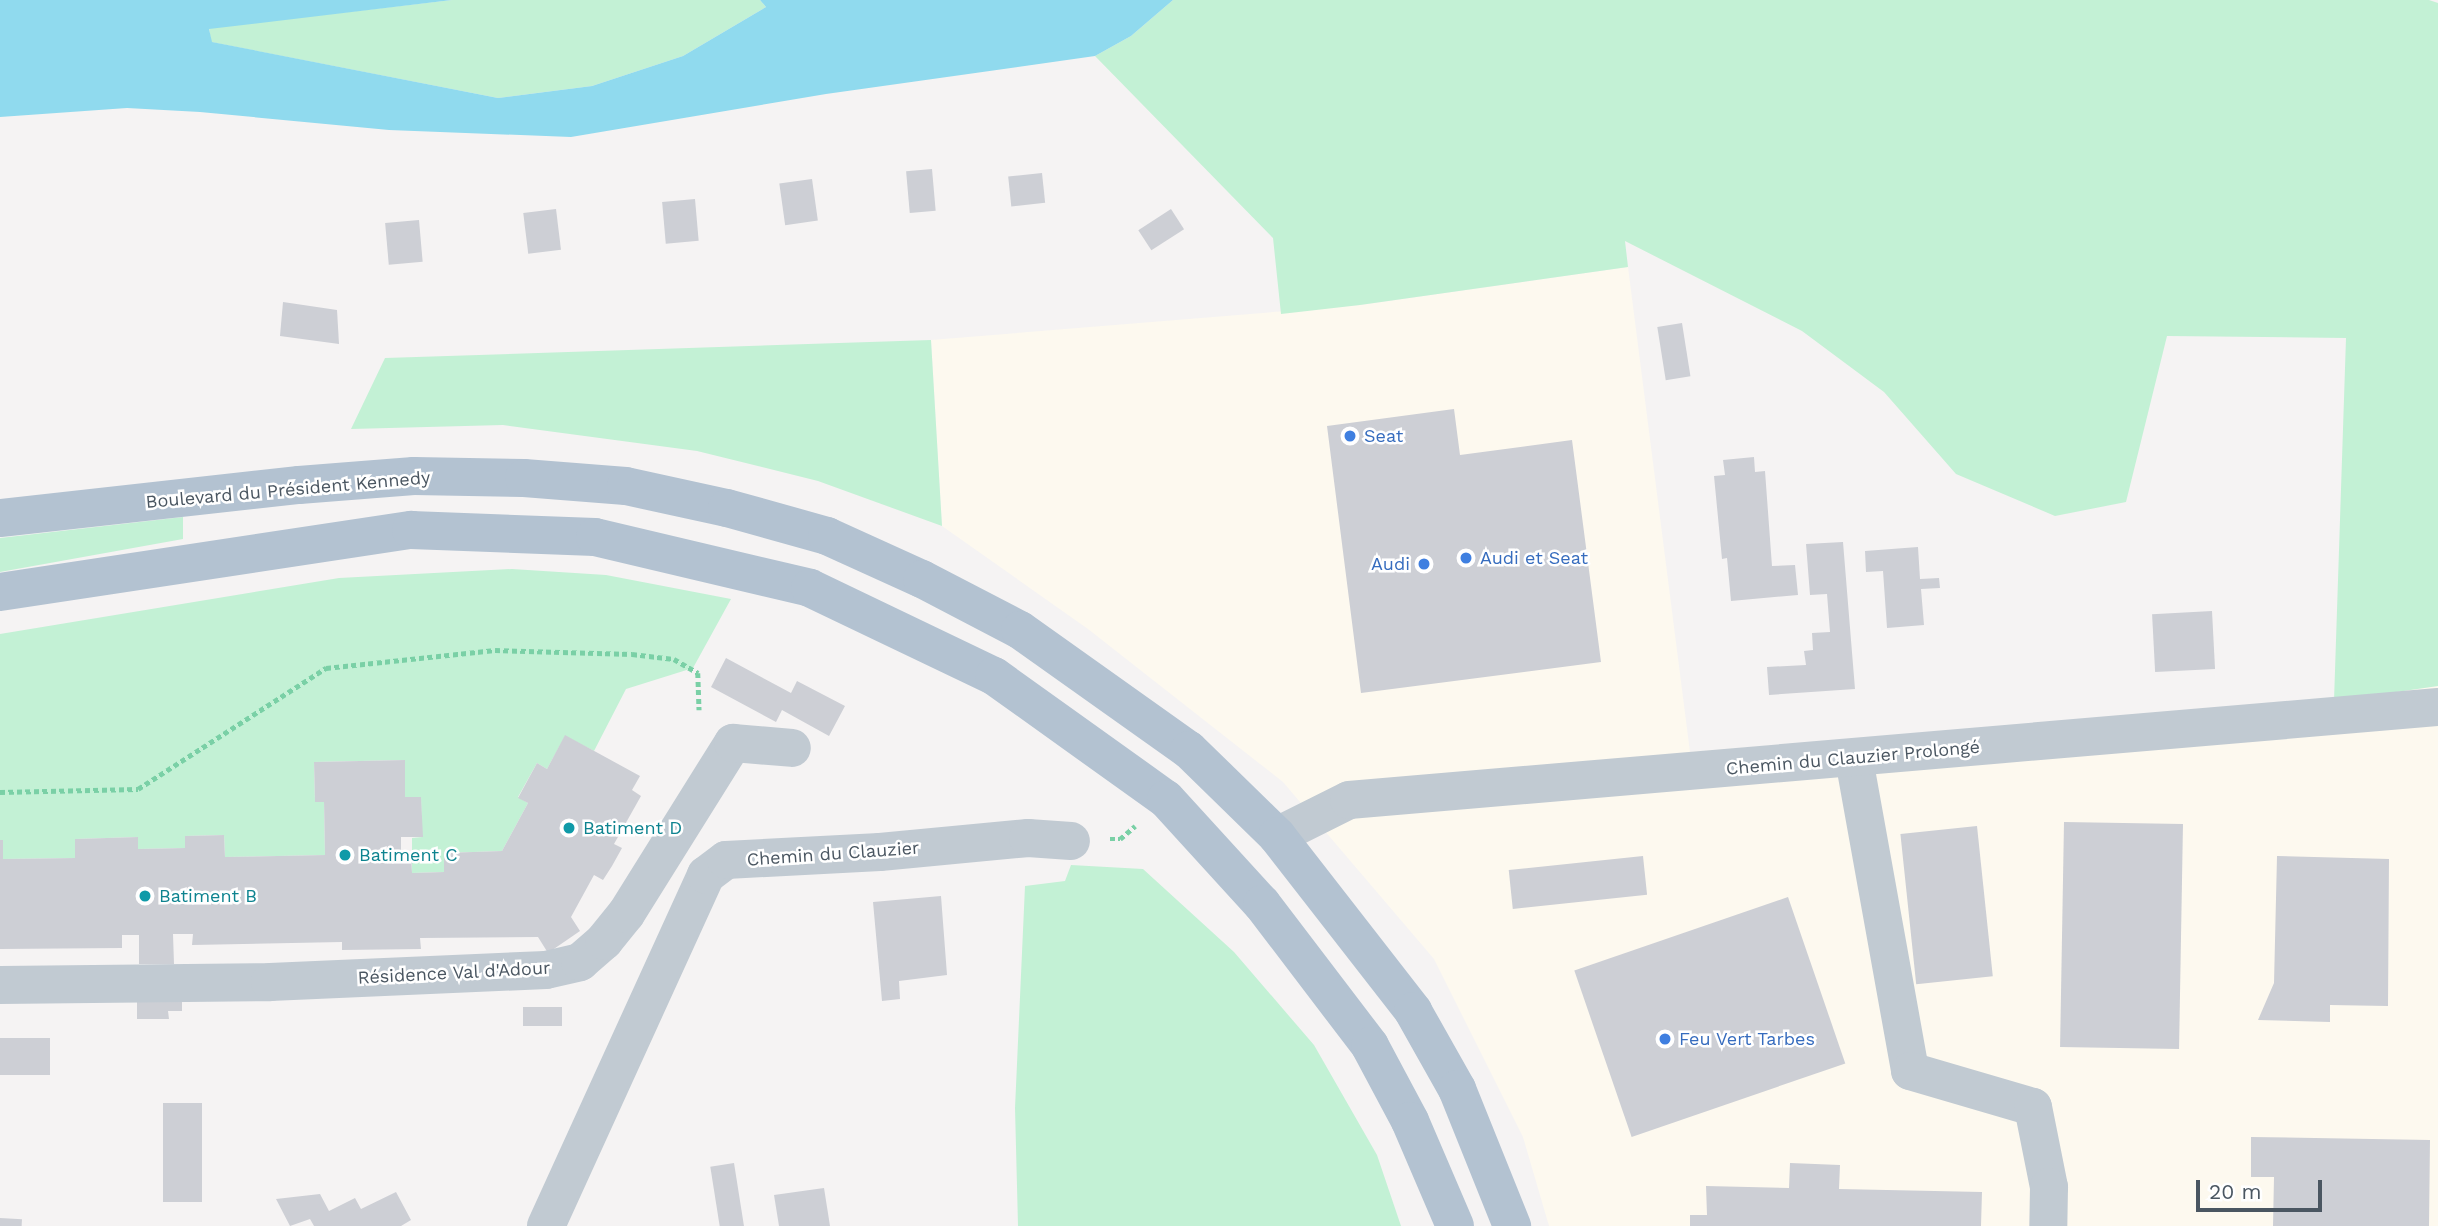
<!DOCTYPE html>
<meta charset="utf-8">
<style>
body{margin:0}
#map{position:relative;width:2438px;height:1226px;overflow:hidden;background:#f5f3f3;font-family:"Work Sans",sans-serif}
div>[style]{position:absolute}
[style*='--x']{left:calc(var(--x)*1px);top:calc(var(--y)*1px);width:calc(var(--w)*1px);rotate:calc(var(--a)*1deg)}
.commercial>*{inset:0;background:#fdf9ef}
.green>*{inset:0;background:#c3f1d5}
.water>*{inset:0;background:#90daee}
.building>*{inset:0;background:#cdcfd5;transform-origin:0 0}
.path>*{height:4.5px;margin-top:-2.25px;transform-origin:0;background:repeating-linear-gradient(90deg,#7ad0a6 0 5px,transparent 0 8.5px)}
.minor>*{height:38px;margin:-19px;padding:0 19px;transform-origin:19px;border-radius:19px;background:#c1cad2}
.major>*{height:38px;margin:-19px;padding:0 19px;transform-origin:19px;border-radius:19px;background:#b3c2d1}
.dots>*{width:19px;height:19px;translate:-50% -50%;box-sizing:border-box;border:4px solid #fff;border-radius:50%}
span{translate:-50% -50%;white-space:nowrap;text-align:center;line-height:1.15;-webkit-text-stroke:5px #fff;paint-order:stroke}
.shop-label{font-size:18px;color:#366cbe}
.left{translate:0 -50%;text-align:left}
.right{translate:-100% -50%;text-align:right}
.street-label{font-size:18px;color:#4a5661}
.culture-label{font-size:18px;color:#0d838f}
.scale{position:absolute;left:2196px;top:1180px;width:126px;height:32px;box-sizing:border-box;border:4px solid #4a5661;border-top:0;padding-left:9px;font-size:21px;line-height:24px;white-space:nowrap;color:#4a5661;-webkit-text-stroke:5px #fff;paint-order:stroke}
</style>
<div id="map">
<div class="commercial">
<div style="clip-path:polygon(1628px 267px,1690px 752px,2334px 701px,2438px 686px,2438px 1226px,1549px 1226px,1523px 1137px,1434px 959px,1283px 782px,1088px 629px,942px 526px,931px 340px,1360px 305px)"></div>
</div>
<div class="green">
<div style="clip-path:polygon(452px 0,760px 0,766px 7px,683px 56px,592px 86px,498px 98px,211px 42px,209px 28px)"></div>
<div style="clip-path:polygon(1173px 0,2429px 0,2438px 3px,2438px 686px,2334px 701px,2346px 338px,2167px 336px,2126px 502px,2055px 516px,1956px 474px,1884px 392px,1802px 331px,1625px 241px,1628px 267px,1360px 305px,1281px 314px,1273px 238px,1095px 56px,1131px 36px)"></div>
<div style="clip-path:polygon(931px 340px,942px 526px,818px 481px,697px 451px,503px 425px,351px 429px,385px 358px)"></div>
<div style="clip-path:polygon(183px 517px,183px 539px,0 572px,0 538px)"></div>
<div style="clip-path:polygon(512px 569px,606px 575px,731px 599px,693px 668px,626px 689px,594px 751px,565px 736px,547px 769px,537px 763px,518px 797px,528px 803px,502px 851px,445px 853px,444px 872px,412px 873px,412px 838px,422px 837px,421px 797px,405px 797px,404px 760px,314px 762px,315px 802px,324px 802px,325px 855px,225px 857px,224px 835px,185px 836px,185px 848px,138px 849px,138px 837px,75px 839px,75px 858px,3px 859px,3px 841px,0 840px,0 634px,339px 578px)"></div>
<div style="clip-path:polygon(1071px 865px,1143px 869px,1234px 952px,1314px 1045px,1377px 1155px,1401px 1226px,1018px 1226px,1015px 1108px,1025px 886px,1065px 881px)"></div>
</div>
<div class="water">
<div style="clip-path:polygon(0 0,452px 0,209px 29px,212px 42px,498px 98px,592px 86px,683px 56px,766px 7px,760px 0,1173px 0,1131px 36px,1095px 56px,826px 94px,571px 137px,389px 130px,200px 112px,127px 108px,0 117px)"></div>
</div>
<div class="building">
<div style="left:932px;top:169px;width:42px;height:26px;rotate:85deg"></div>
<div style="left:1042px;top:173px;width:30px;height:34px;rotate:84deg"></div>
<div style="left:812px;top:179px;width:42px;height:33px;rotate:82deg"></div>
<div style="left:695px;top:199px;width:42px;height:33px;rotate:85deg"></div>
<div style="left:556px;top:209px;width:41px;height:33px;rotate:83deg"></div>
<div style="left:1171px;top:209px;width:24px;height:39px;rotate:57deg"></div>
<div style="left:419px;top:220px;width:42px;height:34px;rotate:85deg"></div>
<div style="clip-path:polygon(283px 302px,337px 310px,339px 344px,280px 336px)"></div>
<div style="left:1682px;top:323px;width:54px;height:25px;rotate:81deg"></div>
<div style="clip-path:polygon(1454px 409px,1460px 455px,1572px 440px,1601px 662px,1361px 693px,1327px 426px)"></div>
<div style="clip-path:polygon(1754px 457px,1755px 472px,1765px 471px,1772px 566px,1795px 565px,1798px 595px,1731px 601px,1727px 558px,1722px 559px,1714px 476px,1725px 475px,1723px 460px)"></div>
<div style="clip-path:polygon(1843px 542px,1855px 689px,1769px 695px,1767px 667px,1806px 665px,1804px 651px,1813px 650px,1812px 633px,1830px 632px,1827px 594px,1810px 595px,1806px 544px)"></div>
<div style="clip-path:polygon(1918px 547px,1920px 579px,1939px 578px,1940px 588px,1921px 589px,1924px 625px,1887px 628px,1883px 571px,1866px 572px,1865px 551px)"></div>
<div style="left:2212px;top:611px;width:58px;height:60px;rotate:87deg"></div>
<div style="clip-path:polygon(726px 658px,791px 693px,797px 681px,845px 706px,829px 736px,782px 710px,776px 722px,711px 687px)"></div>
<div style="clip-path:polygon(565px 735px,640px 776px,632px 790px,641px 796px,614px 844px,622px 848px,612px 866px,603px 880px,594px 875px,571px 917px,580px 931px,548px 953px,538px 937px,420px 938px,421px 949px,342px 950px,342px 942px,192px 945px,193px 934px,173px 934px,174px 964px,139px 964px,139px 935px,122px 935px,122px 948px,0 949px,0 840px,3px 840px,3px 859px,75px 858px,75px 839px,138px 837px,138px 849px,185px 848px,185px 836px,224px 835px,225px 857px,325px 855px,324px 802px,315px 802px,314px 762px,405px 760px,405px 797px,421px 797px,423px 837px,401px 837px,401px 853px,411px 852px,412px 873px,444px 872px,444px 853px,502px 851px,528px 803px,518px 798px,537px 763px,547px 769px)"></div>
<div style="left:2064px;top:822px;width:119px;height:225px;rotate:1deg"></div>
<div style="left:1977px;top:826px;width:151px;height:77px;rotate:84deg"></div>
<div style="left:1643px;top:856px;width:39px;height:135px;rotate:84deg"></div>
<div style="clip-path:polygon(2277px 856px,2389px 859px,2388px 1006px,2330px 1005px,2330px 1022px,2258px 1020px,2274px 983px)"></div>
<div style="clip-path:polygon(941px 896px,947px 975px,899px 981px,900px 999px,882px 1001px,873px 902px)"></div>
<div style="left:1788px;top:897px;width:176px;height:226px;rotate:71deg"></div>
<div style="clip-path:polygon(182px 994px,182px 1011px,168px 1011px,169px 1019px,137px 1019px,137px 995px)"></div>
<div style="left:523px;top:1007px;width:39px;height:19px"></div>
<div style="left:50px;top:1038px;width:37px;height:50px;rotate:90deg"></div>
<div style="left:163px;top:1103px;width:39px;height:99px"></div>
<div style="clip-path:polygon(2251px 1137px,2430px 1140px,2429px 1226px,2273px 1226px,2274px 1177px,2251px 1177px)"></div>
<div style="left:734px;top:1163px;width:64px;height:24px;rotate:81deg"></div>
<div style="clip-path:polygon(1790px 1163px,1840px 1165px,1839px 1189px,1982px 1192px,1981px 1226px,1690px 1226px,1690px 1215px,1707px 1215px,1706px 1186px,1789px 1188px)"></div>
<div style="clip-path:polygon(824px 1188px,830px 1226px,779px 1226px,774px 1195px)"></div>
<div style="clip-path:polygon(396px 1192px,411px 1220px,401px 1226px,314px 1226px,310px 1219px,290px 1226px,276px 1199px,320px 1194px,329px 1211px,355px 1198px,361px 1209px)"></div>
<div style="left:0;top:1218px;width:22px;height:8px;rotate:3deg"></div>
</div>
<div class="path">
<div style="--x:0;--y:792;--w:138;--a:-1.2"></div>
<div style="--x:138;--y:789;--w:224;--a:-32.8"></div>
<div style="--x:326;--y:668;--w:170;--a:-6.1"></div>
<div style="--x:495;--y:650;--w:137;--a:1.7"></div>
<div style="--x:632;--y:654;--w:42;--a:6.8"></div>
<div style="--x:674;--y:659;--w:28;--a:30"></div>
<div style="--x:698;--y:673;--w:37;--a:88"></div>
<div style="--x:1110;--y:839;--w:10;--a:0"></div>
<div style="--x:1120;--y:839;--w:20;--a:-41"></div>
</div>
<div class="minor">
<div style="--x:1854;--y:759;--w:317;--a:79.8"></div>
<div style="--x:1910;--y:1071;--w:128;--a:16.3"></div>
<div style="--x:2033;--y:1107;--w:82;--a:78.7"></div>
<div style="--x:2049;--y:1187;--w:39;--a:91"></div>
<div style="--x:1277;--y:836;--w:80;--a:-26.6"></div>
<div style="--x:1349;--y:800;--w:1093;--a:-4.88"></div>
<div style="--x:0;--y:985;--w:270;--a:-0.6"></div>
<div style="--x:270;--y:982;--w:276;--a:-2.5"></div>
<div style="--x:546;--y:970;--w:35;--a:-13"></div>
<div style="--x:580;--y:962;--w:32;--a:-41"></div>
<div style="--x:604;--y:941;--w:35;--a:-51"></div>
<div style="--x:626;--y:914;--w:202;--a:-58"></div>
<div style="--x:733;--y:743;--w:59;--a:4.8"></div>
<div style="--x:546;--y:1226;--w:386;--a:-65.5"></div>
<div style="--x:706;--y:875;--w:25;--a:-37"></div>
<div style="--x:726;--y:860;--w:154;--a:-3"></div>
<div style="--x:880;--y:852;--w:149;--a:-5.4"></div>
<div style="--x:1028;--y:838;--w:43;--a:4"></div>
</div>
<div class="major">
<div style="--x:0;--y:518;--w:301;--a:-6.3"></div>
<div style="--x:299;--y:485;--w:115;--a:-4.5"></div>
<div style="--x:414;--y:476;--w:110;--a:1"></div>
<div style="--x:524;--y:478;--w:102;--a:4.5"></div>
<div style="--x:626;--y:486;--w:103;--a:12.3"></div>
<div style="--x:727;--y:508;--w:104;--a:15.6"></div>
<div style="--x:827;--y:536;--w:104;--a:24.4"></div>
<div style="--x:922;--y:579;--w:110;--a:27.5"></div>
<div style="--x:1020;--y:630;--w:207;--a:35.4"></div>
<div style="--x:1189;--y:750;--w:123;--a:44.3"></div>
<div style="--x:1277;--y:836;--w:222;--a:52.1"></div>
<div style="--x:1413;--y:1011;--w:90;--a:60.6"></div>
<div style="--x:1457;--y:1089;--w:148;--a:68.1"></div>
<div style="--x:0;--y:592;--w:416;--a:-8.6"></div>
<div style="--x:411;--y:530;--w:184;--a:2.2"></div>
<div style="--x:595;--y:537;--w:221;--a:13.3"></div>
<div style="--x:810;--y:588;--w:204;--a:25.6"></div>
<div style="--x:994;--y:676;--w:211;--a:35.6"></div>
<div style="--x:1166;--y:799;--w:142;--a:47.6"></div>
<div style="--x:1262;--y:904;--w:178;--a:52.7"></div>
<div style="--x:1370;--y:1046;--w:85;--a:61.9"></div>
<div style="--x:1410;--y:1121;--w:114;--a:66.8"></div>
</div>
<div class="dots">
<div style="left:1350px;top:436px;background:#3f7fe0"></div>
<div style="left:1466px;top:558px;background:#3f7fe0"></div>
<div style="left:1424px;top:564px;background:#3f7fe0"></div>
<div style="left:569px;top:828px;background:#0f9aa8"></div>
<div style="left:345px;top:855px;background:#0f9aa8"></div>
<div style="left:145px;top:896px;background:#0f9aa8"></div>
<div style="left:1665px;top:1039px;background:#3f7fe0"></div>
</div>
<div class="shop-label">
<span class="left" style="left:1364px;top:436px">Seat</span>
<span class="left" style="left:1480px;top:558px">Audi et Seat</span>
<span class="right" style="left:1410px;top:564px">Audi</span>
<span class="left" style="left:1679px;top:1039px">Feu Vert Tarbes</span>
</div>
<div class="street-label">
<span style="left:288px;top:490px;rotate:-5deg">Boulevard du Président Kennedy</span>
<span style="left:1853px;top:758px;rotate:-5deg">Chemin du Clauzier Prolongé</span>
<span style="left:833px;top:854px;rotate:-4deg">Chemin du Clauzier</span>
<span style="left:454px;top:973px;rotate:-3deg">Résidence Val d'Adour</span>
</div>
<div class="culture-label">
<span class="left" style="left:583px;top:828px">Batiment D</span>
<span class="left" style="left:359px;top:855px">Batiment C</span>
<span class="left" style="left:159px;top:896px">Batiment B</span>
</div>
<div class="scale">20 m</div>
</div>
